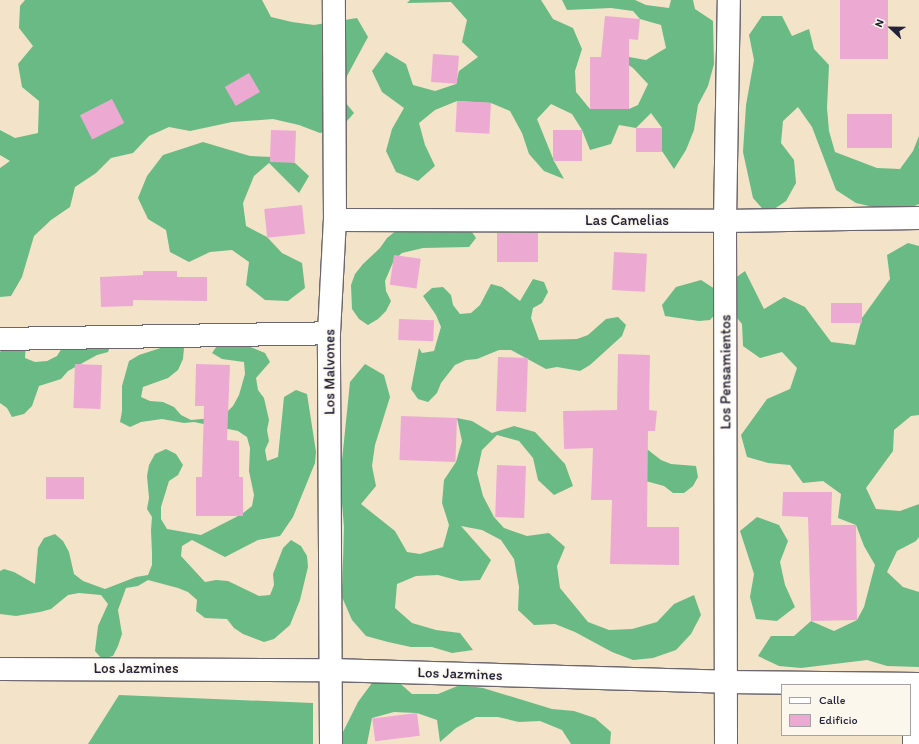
<!DOCTYPE html>
<style>
body{margin:0}
#map{position:relative;width:919px;height:744px;overflow:hidden;background:#f3e3c8;font-family:Itim,sans-serif}
div>[style]{position:absolute}
[style*='--x']{left:calc(var(--x)*1px);top:calc(var(--y)*1px);width:calc(var(--w)*1px);rotate:calc(var(--a)*1deg)}
.forest>*{inset:0;background:#6aba86}
.building>*{inset:0;background:#ecaad3;transform-origin:0 0}
.roads{filter:drop-shadow(1px 0 #6b666c) drop-shadow(-1px 0 #6b666c) drop-shadow(0 1px #6b666c) drop-shadow(0 -1px #6b666c)}
.street>*{height:22px;margin:-11px;padding:0 11px;transform-origin:11px;border-radius:11px;background:#fff}
span{translate:-50% -50%;white-space:nowrap;text-align:center;line-height:1.15;-webkit-text-stroke:3.5px #fbf7ec;paint-order:stroke}
.street-label{font-size:15px;color:#22223b}
.legend{position:absolute;left:781px;top:684px;width:130px;height:52px;box-sizing:border-box;background:#fbf7ec;border:1px solid #a4a2a5;margin:0;padding:5px 7px;list-style:none;font-size:12px;color:#22223b}
.legend li{display:flex;align-items:center;gap:8px;height:20px}
.legend b{width:20px;border:1px solid #a4a2a5}
.north{position:absolute;left:871px;top:8px;width:40px;height:40px;-webkit-text-stroke:3px #fbf7ec;paint-order:stroke;rotate:292deg;font-size:11px;font-weight:700;line-height:16px;text-align:center;color:#22223b}
.north::after{content:'';display:block;margin:auto;width:14px;height:18px;background:#22223b;clip-path:polygon(50% 0,100% 100%,50% 72%,0 100%)}
</style>
<div id="map">
<div class="forest">
<div style="clip-path:polygon(25px 0,262px 0,271px 17px,292px 22px,314px 25px,357px 18px,368px 37px,347px 76px,341px 97px,354px 113px,340px 129px,320px 133px,299px 125px,273px 119px,232px 122px,190px 131px,169px 127px,149px 136px,133px 153px,111px 158px,96px 173px,75px 187px,70px 207px,51px 220px,34px 236px,22px 277px,11px 296px,0 297px,0 168px,10px 161px,0 155px,0 130px,15px 138px,38px 133px,39px 101px,22px 87px,18px 64px,33px 46px,19px 28px,20px 6px)"></div>
<div style="clip-path:polygon(410px 0,541px 0,553px 19px,573px 28px,582px 49px,575px 71px,576px 92px,590px 109px,629px 109px,638px 105px,648px 84px,633px 68px,615px 56px,613px 44px,629px 57px,646px 60px,666px 48px,661px 25px,640px 19px,633px 11px,611px 8px,567px 10px,562px 0,635px 0,646px 5px,669px 8px,671px 0,693px 0,695px 9px,713px 21px,714px 64px,708px 86px,698px 105px,694px 130px,686px 150px,674px 169px,662px 151px,662px 128px,651px 113px,636px 128px,619px 125px,611px 144px,590px 150px,582px 130px,572px 114px,551px 104px,537px 119px,554px 161px,564px 179px,544px 171px,529px 154px,522px 133px,510px 111px,491px 103px,457px 101px,435px 110px,419px 123px,425px 145px,435px 166px,418px 181px,396px 172px,386px 151px,392px 129px,404px 108px,382px 92px,372px 71px,386px 52px,406px 64px,413px 85px,435px 91px,456px 84px,459px 71px,478px 57px,462px 42px,467px 20px,451px 2px,407px 3px)"></div>
<div style="clip-path:polygon(762px 16px,782px 16px,792px 36px,809px 29px,814px 49px,829px 65px,827px 108px,829px 131px,835px 152px,877px 168px,900px 169px,913px 151px,919px 136px,919px 204px,899px 213px,856px 203px,836px 190px,812px 127px,798px 107px,783px 121px,781px 143px,794px 160px,796px 183px,786px 201px,767px 214px,753px 198px,743px 152px,746px 105px,754px 60px,749px 35px)"></div>
<div style="clip-path:polygon(203px 142px,250px 156px,273px 157px,295px 163px,309px 176px,299px 193px,269px 163px,254px 176px,243px 203px,246px 226px,267px 237px,282px 253px,302px 263px,305px 288px,288px 301px,265px 300px,246px 285px,249px 262px,232px 250px,210px 252px,189px 262px,170px 252px,166px 230px,148px 219px,138px 198px,147px 176px,163px 155px)"></div>
<div style="clip-path:polygon(466px 223px,476px 238px,469px 247px,423px 248px,402px 253px,394px 260px,385px 281px,386px 291px,391px 301px,386px 311px,378px 319px,368px 325px,359px 319px,352px 309px,351px 285px,355px 274px,363px 264px,380px 248px,387px 238px,397px 230px)"></div>
<div style="clip-path:polygon(908px 243px,919px 246px,919px 415px,911px 416px,894px 430px,893px 451px,866px 488px,876px 509px,900px 511px,919px 504px,919px 537px,916px 541px,897px 551px,887px 572px,903px 587px,919px 592px,919px 667px,887px 666px,867px 660px,801px 668px,779px 666px,758px 656px,771px 636px,794px 636px,811px 621px,834px 631px,857px 620px,864px 607px,875px 565px,864px 546px,856px 525px,838px 518px,841px 494px,823px 481px,803px 483px,790px 465px,768px 463px,747px 457px,741px 435px,767px 399px,790px 389px,797px 368px,782px 352px,760px 358px,743px 346px,742px 324px,728px 307px,727px 284px,745px 271px,764px 309px,784px 297px,805px 307px,831px 342px,855px 345px,862px 318px,890px 279px,887px 255px)"></div>
<div style="clip-path:polygon(533px 279px,544px 282px,548px 292px,542px 303px,533px 308px,531px 318px,539px 340px,577px 339px,588px 335px,606px 319px,618px 317px,626px 325px,622px 336px,590px 365px,580px 371px,557px 367px,546px 369px,511px 350px,499px 350px,477px 359px,466px 360px,455px 365px,441px 383px,437px 393px,428px 402px,418px 399px,411px 389px,419px 348px,422px 353px,434px 351px,441px 327px,436px 315px,423px 296px,432px 288px,443px 287px,451px 295px,453px 305px,460px 314px,471px 313px,480px 305px,491px 284px,502px 287px,520px 301px)"></div>
<div style="clip-path:polygon(701px 280px,715px 289px,718px 311px,710px 320px,699px 321px,665px 316px,662px 305px,676px 287px)"></div>
<div style="clip-path:polygon(95px 325px,107px 327px,113px 339px,108px 352px,97px 355px,68px 371px,61px 379px,39px 386px,32px 406px,24px 414px,12px 417px,7px 408px,0 403px,0 352px,4px 348px,26px 343px,25px 358px,35px 362px,47px 361px,57px 356px,64px 345px,84px 328px)"></div>
<div style="clip-path:polygon(219px 343px,243px 344px,265px 353px,270px 362px,256px 378px,258px 390px,264px 398px,269px 420px,267px 430px,269px 441px,265px 450px,267px 461px,278px 457px,284px 397px,296px 390px,307px 394px,316px 452px,315px 463px,293px 517px,280px 536px,258px 540px,225px 557px,192px 540px,182px 546px,181px 556px,205px 582px,216px 580px,228px 581px,259px 596px,270px 595px,274px 585px,273px 574px,283px 548px,291px 540px,301px 546px,307px 556px,308px 567px,300px 600px,290px 625px,274px 639px,264px 642px,243px 634px,234px 628px,227px 619px,205px 618px,196px 611px,197px 600px,188px 592px,178px 588px,148px 580px,138px 586px,126px 588px,118px 610px,122px 634px,118px 646px,113px 656px,102px 659px,95px 651px,98px 626px,108px 604px,101px 595px,79px 593px,68px 595px,51px 609px,40px 612px,16px 616px,0 614px,0 571px,4px 569px,14px 572px,35px 584px,38px 548px,44px 538px,55px 534px,63px 541px,69px 552px,74px 574px,83px 581px,105px 589px,136px 577px,148px 575px,152px 565px,152px 553px,151px 530px,152px 517px,147px 509px,149px 498px,147px 476px,149px 465px,155px 454px,166px 449px,176px 454px,183px 465px,178px 475px,169px 481px,161px 507px,161px 519px,167px 529px,201px 535px,242px 514px,252px 506px,254px 495px,249px 471px,250px 448px,247px 437px,238px 431px,194px 422px,184px 423px,162px 419px,141px 422px,130px 427px,120px 422px,122px 411px,122px 386px,129px 361px,139px 355px,173px 344px,184px 348px,183px 359px,178px 370px,168px 378px,143px 387px,141px 397px,150px 401px,163px 402px,174px 407px,181px 415px,191px 420px,213px 418px,225px 414px,233px 406px,239px 395px,245px 374px,244px 362px,222px 359px,212px 353px)"></div>
<div style="clip-path:polygon(365px 364px,384px 375px,390px 397px,375px 445px,372px 466px,376px 486px,361px 504px,395px 531px,407px 552px,420px 554px,443px 547px,449px 525px,442px 503px,444px 480px,456px 462px,462px 441px,457px 418px,472px 421px,492px 433px,514px 426px,535px 432px,565px 464px,573px 486px,554px 495px,538px 480px,533px 458px,519px 441px,497px 435px,482px 450px,477px 473px,483px 496px,494px 517px,504px 528px,527px 536px,549px 533px,565px 547px,557px 566px,560px 588px,588px 622px,609px 630px,632px 629px,657px 622px,674px 604px,694px 595px,701px 615px,691px 634px,676px 650px,653px 658px,633px 660px,612px 652px,575px 632px,555px 624px,534px 625px,518px 610px,519px 587px,514px 559px,501px 540px,482px 530px,461px 526px,491px 560px,480px 580px,460px 581px,438px 575px,416px 576px,397px 584px,395px 608px,412px 623px,436px 630px,460px 633px,473px 650px,452px 653px,432px 647px,411px 647px,388px 642px,366px 636px,352px 620px,342px 597px,344px 527px,340px 480px,350px 382px)"></div>
<div style="clip-path:polygon(643px 446px,661px 460px,671px 464px,696px 466px,698px 477px,693px 486px,684px 493px,673px 493px,664px 486px,642px 480px)"></div>
<div style="clip-path:polygon(757px 517px,779px 525px,788px 541px,780px 562px,785px 585px,795px 607px,777px 621px,756px 619px,750px 597px,754px 574px,740px 531px)"></div>
<div style="clip-path:polygon(394px 678px,412px 694px,438px 694px,460px 685px,483px 688px,552px 709px,574px 711px,595px 718px,611px 732px,610px 744px,571px 744px,562px 730px,540px 721px,519px 722px,498px 717px,476px 717px,456px 728px,440px 742px,437px 720px,417px 713px,394px 712px,372px 718px,367px 744px,337px 744px,358px 702px,372px 683px)"></div>
<div style="clip-path:polygon(119px 695px,313px 703px,313px 744px,88px 744px)"></div>
</div>
<div class="building">
<div style="left:840px;top:0;width:48px;height:59px"></div>
<div style="clip-path:polygon(605px 16px,640px 19px,638px 40px,629px 39px,629px 109px,590px 109px,590px 57px,601px 57px)"></div>
<div style="left:433px;top:54px;width:26px;height:28px;rotate:4deg"></div>
<div style="left:249px;top:73px;width:22px;height:28px;rotate:60deg"></div>
<div style="left:112px;top:99px;width:27px;height:36px;rotate:63deg"></div>
<div style="left:457px;top:101px;width:34px;height:31px;rotate:3deg"></div>
<div style="left:847px;top:114px;width:45px;height:34px"></div>
<div style="left:636px;top:128px;width:26px;height:24px"></div>
<div style="left:271px;top:130px;width:25px;height:32px;rotate:2deg"></div>
<div style="left:553px;top:130px;width:29px;height:31px"></div>
<div style="left:302px;top:205px;width:29px;height:38px;rotate:84deg"></div>
<div style="left:497px;top:233px;width:41px;height:29px"></div>
<div style="left:614px;top:252px;width:33px;height:38px;rotate:3deg"></div>
<div style="left:394px;top:255px;width:27px;height:30px;rotate:8deg"></div>
<div style="clip-path:polygon(143px 271px,177px 271px,177px 277px,207px 277px,207px 301px,133px 300px,133px 306px,101px 307px,100px 277px,143px 275px)"></div>
<div style="left:862px;top:303px;width:20px;height:31px;rotate:90deg"></div>
<div style="left:399px;top:319px;width:35px;height:21px;rotate:2deg"></div>
<div style="clip-path:polygon(618px 354px,650px 355px,649px 410px,657px 411px,655px 431px,648px 431px,647px 527px,679px 527px,679px 565px,610px 564px,612px 500px,591px 500px,593px 448px,564px 449px,563px 411px,617px 410px)"></div>
<div style="left:498px;top:357px;width:30px;height:54px;rotate:2deg"></div>
<div style="left:75px;top:364px;width:27px;height:44px;rotate:2deg"></div>
<div style="clip-path:polygon(196px 364px,230px 365px,227px 440px,239px 441px,239px 477px,243px 477px,243px 516px,196px 516px,196px 477px,202px 477px,204px 406px,195px 406px)"></div>
<div style="left:401px;top:416px;width:56px;height:44px;rotate:2deg"></div>
<div style="left:497px;top:465px;width:29px;height:52px;rotate:2deg"></div>
<div style="left:46px;top:477px;width:38px;height:22px"></div>
<div style="clip-path:polygon(783px 492px,832px 492px,831px 525px,856px 525px,857px 620px,811px 621px,808px 517px,782px 516px)"></div>
<div style="left:417px;top:713px;width:23px;height:45px;rotate:83deg"></div>
</div>
<div class="roads">
<div class="street">
<div style="--x:335;--y:220;--w:390;--a:0.1"></div>
<div style="--x:725;--y:221;--w:194;--a:-0.9"></div>
<div style="--x:0;--y:339;--w:329;--a:-1"></div>
<div style="--x:0;--y:669;--w:331;--a:0.2"></div>
<div style="--x:331;--y:670;--w:395;--a:1.7"></div>
<div style="--x:726;--y:682;--w:193;--a:0.6"></div>
<div style="--x:331;--y:744;--w:411;--a:-90.3"></div>
<div style="--x:329;--y:333;--w:113;--a:-87"></div>
<div style="--x:335;--y:220;--w:220;--a:-90.3"></div>
<div style="--x:726;--y:744;--w:523;--a:-90.11"></div>
<div style="--x:725;--y:221;--w:221;--a:-89"></div>
<div style="--x:914;--y:744;--w:60;--a:-89"></div>
</div>
</div>
<div class="street-label">
<span style="left:627px;top:221px">Las Camelias</span>
<span style="left:330px;top:372px;rotate:-90deg">Los Malvones</span>
<span style="left:726px;top:372px;rotate:-90deg">Los Pensamientos</span>
<span style="left:136px;top:669px">Los Jazmines</span>
<span style="left:460px;top:674px;rotate:2deg">Los Jazmines</span>
</div>
<ul class="legend">
<li><b style="height:5px;background:#fff"></b>Calle</li>
<li><b style="height:11px;background:#ecaad3"></b>Edificio</li>
</ul>
<div class="north">N</div>
</div>
